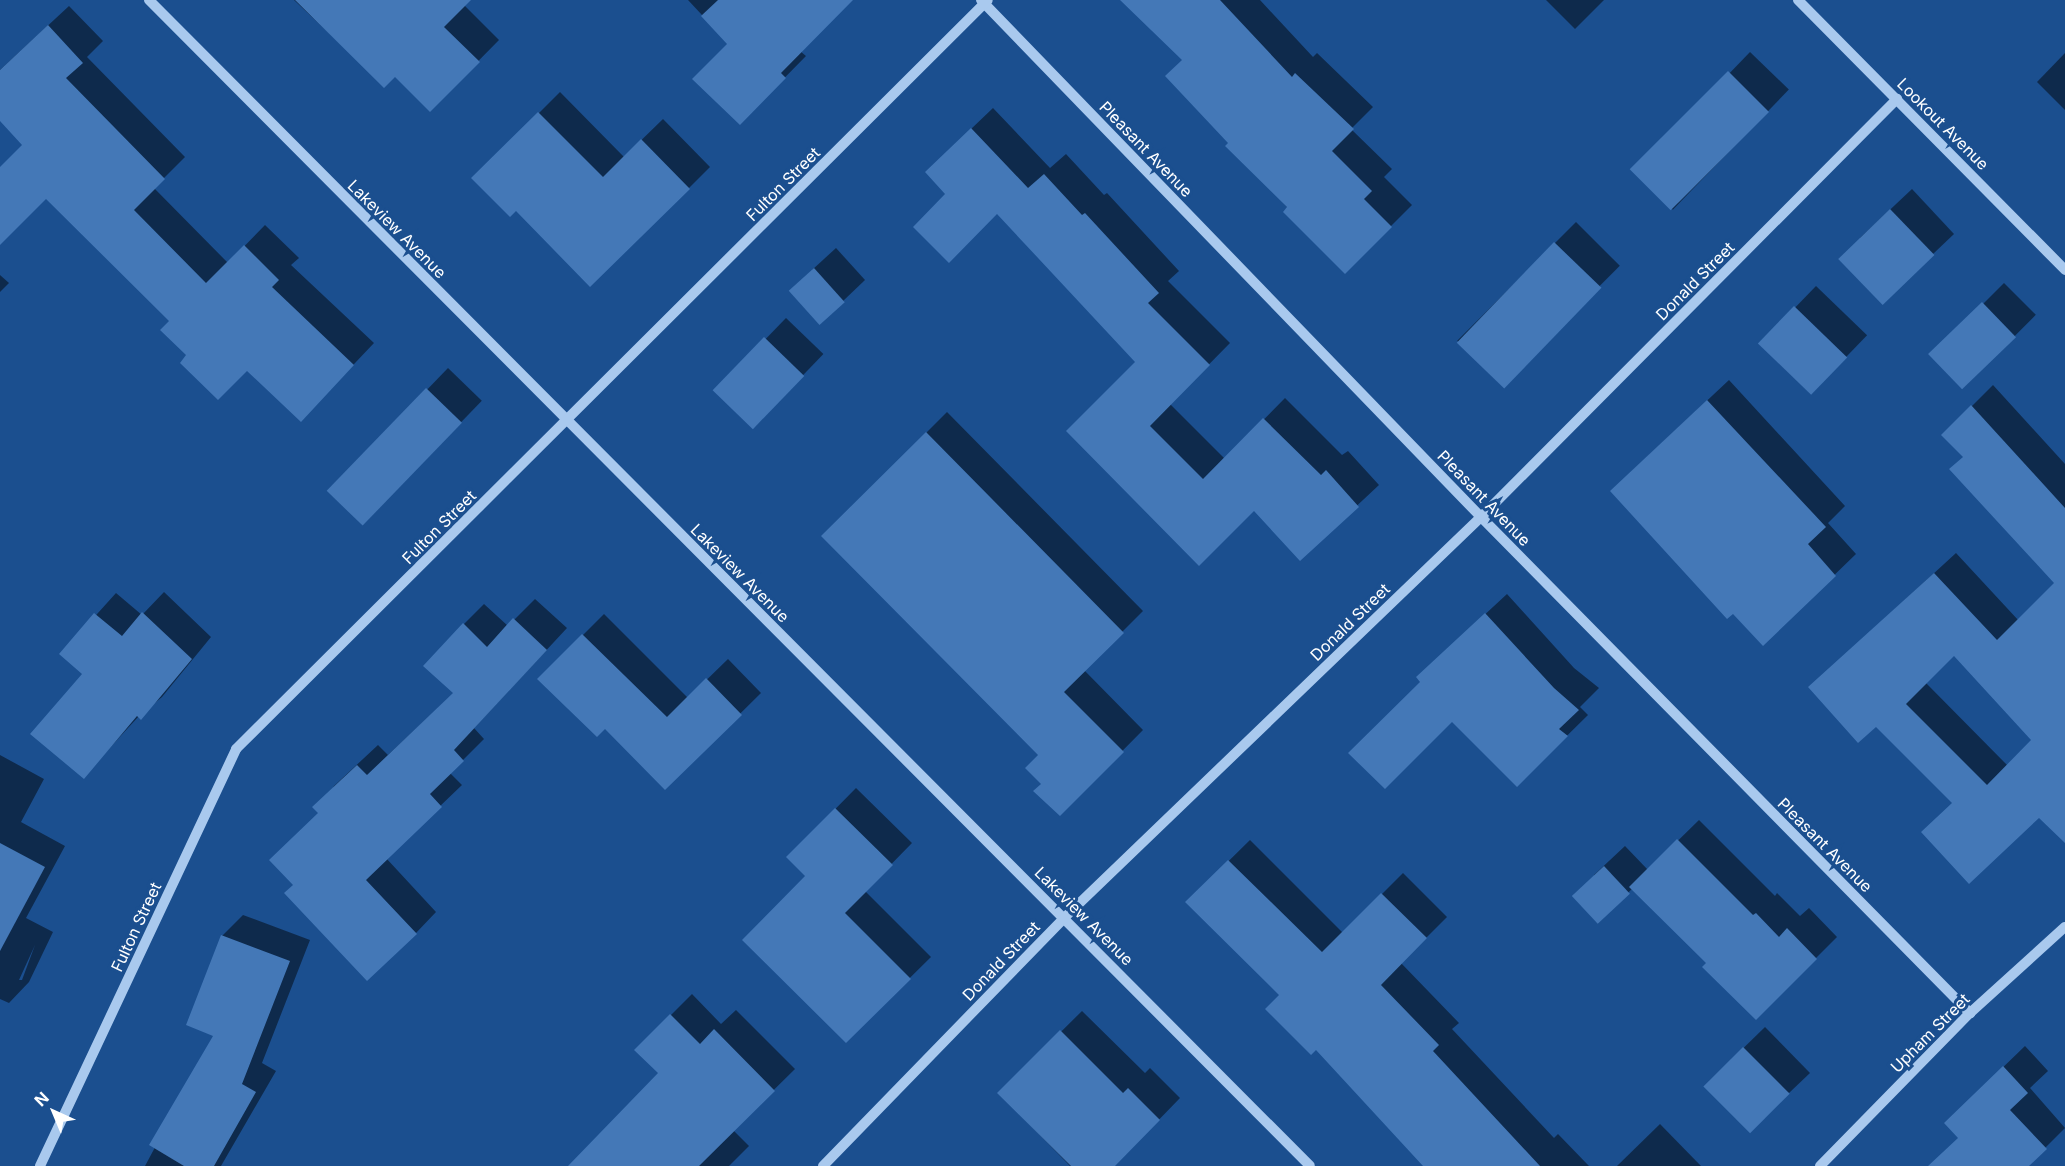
<!DOCTYPE html>
<style>
body{margin:0}
#map{position:relative;width:2065px;height:1166px;overflow:hidden;background:#1b4f8f;font-family:Inter,sans-serif}
div>[style]{position:absolute}
[style*='--x']{left:calc(var(--x)*1px);top:calc(var(--y)*1px);width:calc(var(--w)*1px);rotate:calc(var(--a)*1deg)}
.shadow>*{inset:0;background:#0007;transform-origin:0 0}
.building>*{inset:0;background:#4478b7;transform-origin:0 0}
.minor>*{height:10px;margin:-5px;padding:0 5px;transform-origin:5px;border-radius:5px;background:#a9c9ee}
span{translate:-50% -50%;white-space:nowrap;text-align:center;line-height:1.15;-webkit-text-stroke:6px #1b4f8f;paint-order:stroke}
.street-label{font-size:16px;color:#fff}
.north{position:absolute;left:24px;top:1082px;width:60px;height:60px;-webkit-text-stroke:4px #1b4f8f;paint-order:stroke;rotate:316deg;font-size:16px;font-weight:700;line-height:24px;text-align:center;color:#fff}
.north::after{content:'';display:block;margin:auto;width:21px;height:27px;background:#fff;clip-path:polygon(50% 0,100% 100%,50% 72%,0 100%)}
</style>
<div id="map">
<div class="shadow">
<div style="clip-path:polygon(294px 0,469px 0,464px 5px,499px 40px,430px 110px,395px 74px,384px 85px)"></div>
<div style="clip-path:polygon(688px 0,851px 0,800px 51px,806px 56px,740px 123px,729px 44px)"></div>
<div style="clip-path:polygon(1122px 0,1260px 0,1313px 57px,1317px 53px,1373px 107px,1351px 129px,1392px 169px,1384px 177px,1412px 205px,1345px 272px,1230px 143px,1184px 59px)"></div>
<div style="clip-path:polygon(1546px 0,1604px 0,1575px 29px)"></div>
<div style="clip-path:polygon(69px 6px,103px 41px,87px 57px,185px 157px,154px 188px,228px 263px,265px 225px,299px 258px,291px 265px,374px 343px,301px 420px,247px 369px,189px 355px,171px 321px,46px 197px,0 224px,0 169px,24px 145px,0 119px,0 70px)"></div>
<div style="left:1750px;top:52px;width:54px;height:167px;rotate:44deg"></div>
<div style="clip-path:polygon(2065px 53px,2065px 110px,2037px 82px)"></div>
<div style="clip-path:polygon(560px 92px,624px 157px,663px 119px,710px 167px,689px 188px,516px 209px,474px 178px)"></div>
<div style="clip-path:polygon(993px 108px,1050px 168px,1066px 154px,1104px 195px,1107px 193px,1179px 271px,1168px 281px,1230px 343px,1170px 404px,1225px 459px,1285px 398px,1342px 455px,1348px 451px,1379px 485px,1300px 559px,1254px 509px,1069px 431px,1137px 362px,997px 212px,947px 194px,948px 151px)"></div>
<div style="clip-path:polygon(1912px 189px,1954px 234px,1933px 254px,1860px 238px)"></div>
<div style="left:1576px;top:222px;width:62px;height:168px;rotate:45deg"></div>
<div style="clip-path:polygon(836px 248px,865px 280px,820px 323px,812px 270px)"></div>
<div style="clip-path:polygon(0 275px,9px 283px,0 292px)"></div>
<div style="left:2004px;top:283px;width:45px;height:103px;rotate:45deg"></div>
<div style="left:1816px;top:286px;width:71px;height:81px;rotate:44deg"></div>
<div style="left:786px;top:318px;width:52px;height:102px;rotate:44deg"></div>
<div style="left:448px;top:368px;width:47px;height:171px;rotate:44deg"></div>
<div style="clip-path:polygon(1729px 380px,1845px 506px,1828px 523px,1856px 554px,1763px 644px,1632px 471px)"></div>
<div style="clip-path:polygon(evenodd,1993px 385px,2065px 464px,2065px 817px,1953px 803px,1876px 725px,1810px 687px,1956px 553px,2019px 621px,2056px 583px,1965px 456px,1943px 435px,1993px 385px,1954px 654px,2033px 740px,2008px 766px,1925px 682px,1954px 654px)"></div>
<div style="clip-path:polygon(947px 412px,1143px 611px,1084px 670px,1143px 730px,1060px 814px,1043px 784px,1040px 755px,823px 536px)"></div>
<div style="clip-path:polygon(164px 592px,211px 637px,162px 697px,139px 716px,83px 777px,85px 673px,61px 654px,116px 593px,142px 615px)"></div>
<div style="clip-path:polygon(1507px 594px,1574px 668px,1599px 688px,1580px 707px,1588px 715px,1517px 785px,1422px 682px,1439px 657px)"></div>
<div style="clip-path:polygon(535px 599px,567px 628px,474px 728px,484px 739px,450px 773px,462px 785px,386px 858px,436px 912px,416px 933px,295px 885px,319px 813px,334px 786px,378px 745px,388px 755px,454px 693px,464px 624px,484px 604px,508px 626px)"></div>
<div style="clip-path:polygon(604px 614px,688px 698px,728px 659px,761px 693px,665px 788px,605px 727px,539px 679px)"></div>
<div style="clip-path:polygon(evenodd,0 755px,44px 779px,21px 822px,65px 846px,26px 918px,53px 932px,29px 982px,9px 1003px,0 999px,0 755px,35px 945px,22px 980px,19px 980px,35px 945px)"></div>
<div style="clip-path:polygon(856px 788px,912px 843px,865px 891px,931px 957px,846px 1041px,807px 876px,788px 857px)"></div>
<div style="clip-path:polygon(1699px 820px,1775px 896px,1777px 893px,1800px 916px,1809px 908px,1837px 937px,1756px 1018px,1708px 963px,1633px 888px,1598px 921px,1594px 875px,1625px 846px,1648px 870px)"></div>
<div style="clip-path:polygon(1250px 840px,1343px 933px,1403px 873px,1447px 917px,1401px 963px,1459px 1023px,1452px 1029px,1554px 1138px,1558px 1134px,1589px 1166px,1425px 1166px,1281px 995px,1187px 902px)"></div>
<div style="clip-path:polygon(243px 915px,310px 940px,262px 1063px,276px 1071px,221px 1166px,145px 1166px,215px 1035px,222px 936px)"></div>
<div style="clip-path:polygon(692px 994px,721px 1024px,736px 1010px,795px 1069px,733px 1130px,749px 1146px,729px 1166px,577px 1166px,660px 1073px,636px 1050px)"></div>
<div style="clip-path:polygon(1082px 1011px,1145px 1073px,1150px 1068px,1180px 1098px,1114px 1166px,1070px 1166px,999px 1093px)"></div>
<div style="clip-path:polygon(1765px 1027px,1810px 1073px,1789px 1093px,1726px 1065px)"></div>
<div style="clip-path:polygon(2025px 1046px,2048px 1071px,2030px 1088px,2065px 1128px,2027px 1166px,1931px 1166px,1959px 1138px,1966px 1103px)"></div>
<div style="clip-path:polygon(1660px 1124px,1701px 1166px,1617px 1166px)"></div>
</div>
<div class="building">
<div style="clip-path:polygon(295px 0,471px 0,444px 27px,480px 62px,430px 112px,395px 77px,384px 88px)"></div>
<div style="clip-path:polygon(718px 0,853px 0,781px 73px,786px 78px,740px 125px,692px 79px,727px 44px,701px 16px)"></div>
<div style="clip-path:polygon(1120px 0,1220px 0,1292px 77px,1295px 73px,1354px 129px,1332px 151px,1372px 191px,1364px 199px,1392px 227px,1345px 274px,1283px 212px,1287px 207px,1225px 146px,1228px 143px,1165px 76px,1182px 60px)"></div>
<div style="clip-path:polygon(48px 25px,83px 63px,66px 78px,165px 179px,134px 210px,206px 283px,244px 245px,279px 280px,272px 287px,354px 365px,301px 422px,247px 371px,218px 400px,180px 363px,186px 355px,160px 330px,169px 321px,46px 199px,0 245px,0 167px,22px 145px,0 121px,0 70px)"></div>
<div style="left:1728px;top:71px;width:58px;height:139px;rotate:45deg"></div>
<div style="clip-path:polygon(538px 112px,603px 177px,641px 139px,690px 189px,590px 287px,516px 211px,510px 217px,471px 178px)"></div>
<div style="clip-path:polygon(971px 128px,1028px 188px,1044px 174px,1082px 215px,1085px 213px,1159px 293px,1148px 303px,1210px 365px,1150px 426px,1203px 479px,1263px 418px,1321px 475px,1326px 470px,1359px 507px,1300px 561px,1254px 511px,1199px 566px,1066px 431px,1135px 362px,997px 214px,949px 263px,913px 227px,945px 194px,925px 172px)"></div>
<div style="left:1890px;top:209px;width:64px;height:72px;rotate:46deg"></div>
<div style="left:1554px;top:242px;width:66px;height:140px;rotate:44deg"></div>
<div style="left:814px;top:268px;width:46px;height:34px;rotate:48deg"></div>
<div style="left:1982px;top:302px;width:49px;height:75px;rotate:46deg"></div>
<div style="left:1794px;top:306px;width:74px;height:52px;rotate:44deg"></div>
<div style="left:764px;top:337px;width:56px;height:74px;rotate:44deg"></div>
<div style="left:426px;top:388px;width:50px;height:143px;rotate:44deg"></div>
<div style="clip-path:polygon(1707px 400px,1826px 527px,1808px 544px,1836px 576px,1763px 646px,1733px 614px,1727px 619px,1610px 491px)"></div>
<div style="clip-path:polygon(evenodd,1971px 405px,2065px 508px,2065px 843px,2039px 818px,1969px 884px,1921px 832px,1952px 803px,1876px 727px,1858px 743px,1808px 687px,1934px 573px,1997px 640px,2054px 583px,1949px 469px,1963px 457px,1941px 435px,1971px 405px,1954px 656px,2031px 740px,1987px 785px,1906px 704px,1954px 656px)"></div>
<div style="clip-path:polygon(926px 432px,1124px 633px,1064px 692px,1124px 752px,1060px 816px,1033px 791px,1041px 784px,1025px 768px,1038px 755px,821px 536px)"></div>
<div style="clip-path:polygon(142px 612px,192px 659px,141px 720px,137px 716px,84px 779px,30px 734px,82px 674px,59px 654px,94px 613px,122px 636px)"></div>
<div style="clip-path:polygon(1485px 613px,1554px 688px,1579px 710px,1559px 729px,1568px 736px,1517px 787px,1452px 722px,1385px 789px,1348px 753px,1420px 682px,1416px 677px)"></div>
<div style="clip-path:polygon(513px 618px,547px 650px,454px 750px,464px 761px,430px 794px,442px 807px,366px 880px,417px 934px,367px 981px,284px 893px,293px 885px,269px 860px,318px 813px,312px 807px,357px 765px,367px 775px,453px 693px,423px 666px,463px 623px,487px 647px)"></div>
<div style="clip-path:polygon(582px 634px,667px 717px,706px 678px,742px 715px,665px 790px,605px 729px,597px 737px,537px 679px)"></div>
<div style="clip-path:polygon(835px 808px,893px 865px,845px 913px,911px 979px,846px 1043px,742px 940px,805px 876px,786px 857px)"></div>
<div style="clip-path:polygon(1677px 839px,1753px 915px,1756px 913px,1779px 937px,1787px 928px,1817px 959px,1756px 1020px,1702px 967px,1706px 963px,1629px 887px)"></div>
<div style="clip-path:polygon(0 843px,45px 867px,0 951px)"></div>
<div style="clip-path:polygon(1228px 860px,1322px 952px,1381px 893px,1427px 938px,1381px 985px,1439px 1045px,1433px 1051px,1540px 1166px,1423px 1166px,1316px 1050px,1311px 1055px,1265px 1009px,1279px 995px,1185px 902px)"></div>
<div style="left:1604px;top:866px;width:38px;height:44px;rotate:47deg"></div>
<div style="clip-path:polygon(221px 935px,290px 961px,242px 1084px,256px 1092px,214px 1166px,184px 1166px,149px 1145px,213px 1036px,186px 1025px)"></div>
<div style="clip-path:polygon(670px 1014px,700px 1044px,714px 1029px,775px 1091px,699px 1166px,568px 1166px,658px 1073px,634px 1050px)"></div>
<div style="clip-path:polygon(1060px 1030px,1123px 1093px,1128px 1088px,1160px 1120px,1115px 1166px,1071px 1166px,997px 1093px)"></div>
<div style="left:1743px;top:1047px;width:66px;height:56px;rotate:45deg"></div>
<div style="clip-path:polygon(2003px 1066px,2028px 1093px,2010px 1110px,2047px 1149px,2029px 1166px,1928px 1166px,1958px 1138px,1944px 1123px)"></div>
</div>
<div class="minor">
<div style="--x:149;--y:0;--w:1645;--a:45.12"></div>
<div style="--x:981;--y:0;--w:719;--a:45.96"></div>
<div style="--x:1481;--y:517;--w:697;--a:45.41"></div>
<div style="--x:1798;--y:0;--w:380;--a:45.3"></div>
<div style="--x:40;--y:1166;--w:461;--a:-64.8"></div>
<div style="--x:236;--y:749;--w:1061;--a:-44.89"></div>
<div style="--x:823;--y:1166;--w:346;--a:-45.8"></div>
<div style="--x:1064;--y:918;--w:579;--a:-43.88"></div>
<div style="--x:1481;--y:517;--w:590;--a:-45.14"></div>
<div style="--x:1820;--y:1166;--w:214;--a:-45.6"></div>
<div style="--x:1970;--y:1013;--w:128;--a:-42.2"></div>
</div>
<div class="street-label">
<span style="left:1943px;top:124px;rotate:45deg">Lookout Avenue</span>
<span style="left:1146px;top:149px;rotate:46deg">Pleasant Avenue</span>
<span style="left:783px;top:184px;rotate:-45deg">Fulton Street</span>
<span style="left:397px;top:229px;rotate:45deg">Lakeview Avenue</span>
<span style="left:1695px;top:281px;rotate:-45deg">Donald Street</span>
<span style="left:1484px;top:498px;rotate:46deg">Pleasant Avenue</span>
<span style="left:439px;top:527px;rotate:-45deg">Fulton Street</span>
<span style="left:740px;top:573px;rotate:45deg">Lakeview Avenue</span>
<span style="left:1350px;top:622px;rotate:-44deg">Donald Street</span>
<span style="left:1825px;top:845px;rotate:45deg">Pleasant Avenue</span>
<span style="left:1084px;top:916px;rotate:45deg">Lakeview Avenue</span>
<span style="left:136px;top:927px;rotate:-65deg">Fulton Street</span>
<span style="left:1001px;top:961px;rotate:-46deg">Donald Street</span>
<span style="left:1930px;top:1033px;rotate:-45deg">Upham Street</span>
</div>
<div class="north">N</div>
</div>
